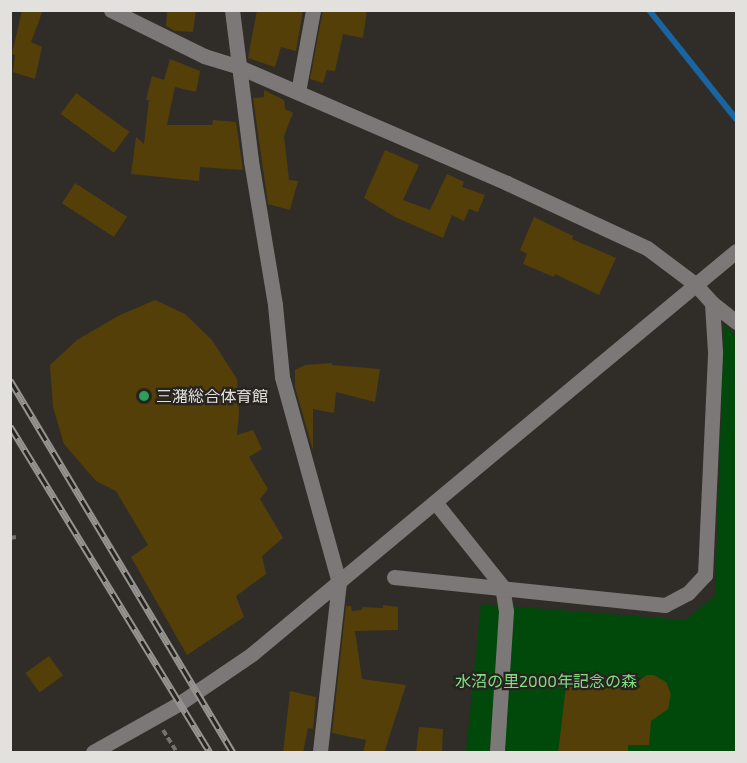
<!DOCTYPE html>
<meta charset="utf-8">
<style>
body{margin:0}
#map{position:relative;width:747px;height:763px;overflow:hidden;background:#302d28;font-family:"Exo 2","Noto Sans JP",sans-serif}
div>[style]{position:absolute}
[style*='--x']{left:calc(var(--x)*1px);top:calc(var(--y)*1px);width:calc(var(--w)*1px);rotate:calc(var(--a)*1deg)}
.green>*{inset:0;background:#01480b}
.stream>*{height:6px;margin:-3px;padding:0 3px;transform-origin:3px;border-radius:3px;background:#1964a2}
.building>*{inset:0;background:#543f08;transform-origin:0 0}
.path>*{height:4px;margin-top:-2px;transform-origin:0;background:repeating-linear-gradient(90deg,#74726e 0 6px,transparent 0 9px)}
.minor>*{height:15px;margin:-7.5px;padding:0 7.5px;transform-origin:7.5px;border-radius:7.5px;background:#7c7878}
.rail>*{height:7px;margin-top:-3.5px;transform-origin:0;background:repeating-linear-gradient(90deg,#26241f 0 14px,#969490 0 28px);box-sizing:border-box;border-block:2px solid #969490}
.dots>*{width:16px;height:16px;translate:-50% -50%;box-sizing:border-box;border:3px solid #26241f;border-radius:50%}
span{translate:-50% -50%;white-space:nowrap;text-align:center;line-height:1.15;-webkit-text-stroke:4.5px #26241f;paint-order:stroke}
.poi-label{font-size:16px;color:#e3e1de}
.left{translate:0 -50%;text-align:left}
.park-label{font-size:16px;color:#81dc82}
.frame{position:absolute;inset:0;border:12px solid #e3e1de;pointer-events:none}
</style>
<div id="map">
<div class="green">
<div style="clip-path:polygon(724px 324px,736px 336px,736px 752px,466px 752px,481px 604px,685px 620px,715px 596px)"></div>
</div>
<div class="stream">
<div style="--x:649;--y:10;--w:139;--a:51.4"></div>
</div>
<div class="building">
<div style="clip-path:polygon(22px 10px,43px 10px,31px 42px,42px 47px,35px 79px,13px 72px,15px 55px,12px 54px)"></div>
<div style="clip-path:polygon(167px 10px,196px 10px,193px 32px,175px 31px,166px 26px)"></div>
<div style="clip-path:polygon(257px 10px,303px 10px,296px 51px,281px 47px,275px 67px,248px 58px)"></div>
<div style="clip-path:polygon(323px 10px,367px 10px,363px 38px,343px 34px,335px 71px,327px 70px,323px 83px,310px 79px)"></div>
<div style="clip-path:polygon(170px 59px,200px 71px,196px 92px,175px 87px,167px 125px,212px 125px,213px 120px,236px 122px,243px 170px,200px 167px,199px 181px,131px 174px,136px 137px,144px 144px,149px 100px,146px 100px,152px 76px,164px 80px)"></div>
<div style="clip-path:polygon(264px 90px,284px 100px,285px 109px,293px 113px,284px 136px,289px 180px,298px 181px,290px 210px,268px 204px,253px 98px,264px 97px)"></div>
<div style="left:76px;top:93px;width:66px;height:26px;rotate:36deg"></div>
<div style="clip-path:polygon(385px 150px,419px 165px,403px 200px,430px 210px,447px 174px,464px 182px,462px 187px,485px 195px,478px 212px,469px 209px,464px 221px,452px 215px,443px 238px,395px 217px,364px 198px)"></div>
<div style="left:75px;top:183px;width:62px;height:24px;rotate:33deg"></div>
<div style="clip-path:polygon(534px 217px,573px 236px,572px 239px,616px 258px,599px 295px,555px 274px,554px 277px,523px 264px,527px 254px,520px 250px)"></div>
<div style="clip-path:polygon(155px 300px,185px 314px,212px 340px,237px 379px,239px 413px,237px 435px,253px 430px,262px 449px,249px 457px,268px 489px,260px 499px,283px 538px,262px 556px,266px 574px,236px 596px,244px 617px,187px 655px,131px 557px,148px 545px,116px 491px,96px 481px,64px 444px,53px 407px,50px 365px,77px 340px,118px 316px)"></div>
<div style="clip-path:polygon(332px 363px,332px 365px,380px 369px,375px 402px,336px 392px,334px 413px,313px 409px,313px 450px,295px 387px,295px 370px,305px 365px)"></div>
<div style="clip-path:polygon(383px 605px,398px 607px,398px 630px,355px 631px,362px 679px,406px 685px,384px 753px,363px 753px,366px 740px,332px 733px,346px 606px,351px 606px,352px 611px,362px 610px,362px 607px,383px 608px)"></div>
<div style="left:49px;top:656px;width:24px;height:29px;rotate:54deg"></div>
<div style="clip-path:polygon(647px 675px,654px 675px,666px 682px,671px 694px,668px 709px,651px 721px,649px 745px,628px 745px,628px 752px,558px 753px,567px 678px,631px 686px)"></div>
<div style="clip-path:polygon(290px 691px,316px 697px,313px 729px,308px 728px,303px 753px,283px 753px)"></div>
<div style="clip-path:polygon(419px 727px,443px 729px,442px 753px,416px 753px)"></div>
</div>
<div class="path">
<div style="--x:10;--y:538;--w:6;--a:-9"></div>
<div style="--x:163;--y:730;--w:26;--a:58"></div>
</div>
<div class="minor">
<div style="--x:111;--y:10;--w:104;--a:26.3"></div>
<div style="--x:204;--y:56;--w:37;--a:17"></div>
<div style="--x:239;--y:67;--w:292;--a:23.4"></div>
<div style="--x:507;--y:183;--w:154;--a:24.9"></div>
<div style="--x:647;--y:248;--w:60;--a:36.9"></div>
<div style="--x:695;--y:284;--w:25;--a:48"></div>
<div style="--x:712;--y:303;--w:31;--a:38"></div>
<div style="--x:232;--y:10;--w:152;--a:82.8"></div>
<div style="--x:251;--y:161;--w:146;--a:80.5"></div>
<div style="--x:275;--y:305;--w:72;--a:84.4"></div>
<div style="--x:282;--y:377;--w:213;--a:74.5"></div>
<div style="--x:339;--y:582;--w:171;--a:96.4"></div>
<div style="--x:298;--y:92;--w:83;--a:-79.6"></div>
<div style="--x:435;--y:502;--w:107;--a:51.4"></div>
<div style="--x:502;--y:586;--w:25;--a:81"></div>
<div style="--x:506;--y:611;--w:141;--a:93.7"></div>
<div style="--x:394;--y:577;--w:272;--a:5.9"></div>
<div style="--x:665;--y:605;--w:26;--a:-28"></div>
<div style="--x:688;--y:593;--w:25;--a:-47"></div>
<div style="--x:705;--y:575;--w:224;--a:-87.4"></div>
<div style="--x:715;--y:351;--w:48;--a:-93.6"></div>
<div style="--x:93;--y:752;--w:100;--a:-29.4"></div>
<div style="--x:180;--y:703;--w:87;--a:-34.2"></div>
<div style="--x:252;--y:654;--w:630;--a:-39.78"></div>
</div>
<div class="rail">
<div style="--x:10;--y:380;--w:434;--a:59.1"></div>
<div style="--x:10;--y:426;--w:382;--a:58.5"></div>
</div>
<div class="dots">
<div style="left:144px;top:396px;background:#2e9e5b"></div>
</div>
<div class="poi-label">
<span class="left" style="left:156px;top:396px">三潴総合体育館</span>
</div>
<div class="park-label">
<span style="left:546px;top:681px">水沼の里2000年記念の森</span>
</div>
<div class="frame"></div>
</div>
